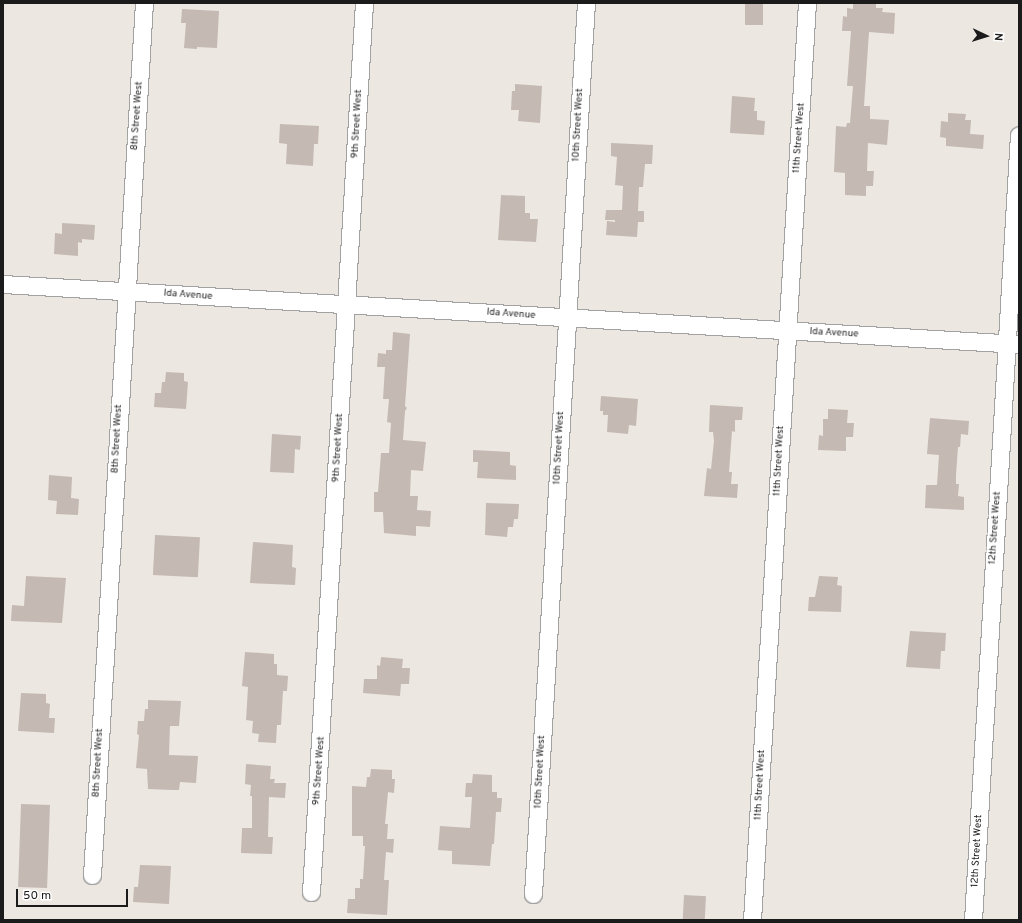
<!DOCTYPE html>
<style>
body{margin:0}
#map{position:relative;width:1022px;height:923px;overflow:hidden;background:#ece7e0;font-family:Overpass,sans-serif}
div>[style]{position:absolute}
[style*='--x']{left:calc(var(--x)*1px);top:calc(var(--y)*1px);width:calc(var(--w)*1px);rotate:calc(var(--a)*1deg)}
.building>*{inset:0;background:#c4b9b3;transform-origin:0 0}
.roads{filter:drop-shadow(1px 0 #a2a2a2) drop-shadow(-1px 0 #a2a2a2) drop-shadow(0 1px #a2a2a2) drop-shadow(0 -1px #a2a2a2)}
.street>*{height:17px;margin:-8.5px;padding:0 8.5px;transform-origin:8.5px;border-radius:8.5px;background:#fff}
span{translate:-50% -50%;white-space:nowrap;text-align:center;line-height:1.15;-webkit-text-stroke:3.5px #fff;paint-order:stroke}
.street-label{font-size:10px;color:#1b1b1b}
.frame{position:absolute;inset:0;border:4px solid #1b1b1b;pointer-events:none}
.north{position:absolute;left:966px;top:16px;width:40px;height:40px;-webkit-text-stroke:3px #fff;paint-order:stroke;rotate:94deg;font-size:11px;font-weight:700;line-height:16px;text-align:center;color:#1b1b1b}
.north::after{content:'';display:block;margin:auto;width:14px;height:18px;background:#1b1b1b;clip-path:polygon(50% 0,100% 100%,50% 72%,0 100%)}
.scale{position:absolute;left:16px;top:889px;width:112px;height:18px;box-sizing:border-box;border:2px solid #1b1b1b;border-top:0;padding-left:5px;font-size:12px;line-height:14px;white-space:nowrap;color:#1b1b1b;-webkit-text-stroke:3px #fff;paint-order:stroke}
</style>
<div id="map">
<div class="building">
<div style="left:745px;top:3px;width:18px;height:22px"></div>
<div style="clip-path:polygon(853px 3px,876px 3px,876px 8px,883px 8px,882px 12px,895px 13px,894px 34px,869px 32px,864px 106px,870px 106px,870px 119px,889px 120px,887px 145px,868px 143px,867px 171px,874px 171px,873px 186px,866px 186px,866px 196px,845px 195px,845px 173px,834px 172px,836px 126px,846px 127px,847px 123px,850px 123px,853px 86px,847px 86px,851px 31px,842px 31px,843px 16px,847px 17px,847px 8px,853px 9px)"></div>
<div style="clip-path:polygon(182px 9px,219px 11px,217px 48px,197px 47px,197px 49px,184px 48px,186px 23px,181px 23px)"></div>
<div style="clip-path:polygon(515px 84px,542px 86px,540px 123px,518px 121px,519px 110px,511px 110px,512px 91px,515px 91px)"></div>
<div style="clip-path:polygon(732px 96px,755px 98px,754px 111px,757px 111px,757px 120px,765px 121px,764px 135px,730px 133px)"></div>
<div style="clip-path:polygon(948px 113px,966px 114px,965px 120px,971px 120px,970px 134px,984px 135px,983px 149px,946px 146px,946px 138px,940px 137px,941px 121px,948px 122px)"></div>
<div style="clip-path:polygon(280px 124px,319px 126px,318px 144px,314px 144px,313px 166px,286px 164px,287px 144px,279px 143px)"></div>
<div style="clip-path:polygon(611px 143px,653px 145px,652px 164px,645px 164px,643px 187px,639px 187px,638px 211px,644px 211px,644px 222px,638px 222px,637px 237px,606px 235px,607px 221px,615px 222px,615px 220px,605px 220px,606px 210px,622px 210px,623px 186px,615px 185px,617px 157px,611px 156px)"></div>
<div style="clip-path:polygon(501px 195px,525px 196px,525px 213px,530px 213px,530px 219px,538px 219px,536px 242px,498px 240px)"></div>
<div style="clip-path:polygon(62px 223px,95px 225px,94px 240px,82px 239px,82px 243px,78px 242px,78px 256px,54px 254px,55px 233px,62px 234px)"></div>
<div style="clip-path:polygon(393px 332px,410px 334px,405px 406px,407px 408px,405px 411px,403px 440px,426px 442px,423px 471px,411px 470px,410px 496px,418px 496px,417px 510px,431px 511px,430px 527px,416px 526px,416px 536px,384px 533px,383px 512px,374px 512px,374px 492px,378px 492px,381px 453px,389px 453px,391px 423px,387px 422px,389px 399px,383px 399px,385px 367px,377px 367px,378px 353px,386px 354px,386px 350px,392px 350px)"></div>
<div style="clip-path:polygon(166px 372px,184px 373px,184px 381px,188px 382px,186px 409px,154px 407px,155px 393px,161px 393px,162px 382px,165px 382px)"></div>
<div style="clip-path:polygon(601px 396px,638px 399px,636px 426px,629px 425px,628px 434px,607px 432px,608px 415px,603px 415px,603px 411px,600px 411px)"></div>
<div style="clip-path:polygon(710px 405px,743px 407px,742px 420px,735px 420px,735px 432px,732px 431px,729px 472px,732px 472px,731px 484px,738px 484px,737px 498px,704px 496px,707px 468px,711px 469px,714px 441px,713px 432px,709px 432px)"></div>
<div style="clip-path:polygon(828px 409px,848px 410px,847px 423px,854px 423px,853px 437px,846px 437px,846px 451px,818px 450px,819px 435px,823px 436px,823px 419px,828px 419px)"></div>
<div style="clip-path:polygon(930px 418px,969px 421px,968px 435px,961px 434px,960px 447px,958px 447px,956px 475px,956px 484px,959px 484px,958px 496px,964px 497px,964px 510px,925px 508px,926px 485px,937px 485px,939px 455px,927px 454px)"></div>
<div style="clip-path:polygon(272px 434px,301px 436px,300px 450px,295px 449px,294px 473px,270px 472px)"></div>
<div style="clip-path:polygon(473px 450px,510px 452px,510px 465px,516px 466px,516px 480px,477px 478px,478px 462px,473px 462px)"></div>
<div style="clip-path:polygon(49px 475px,72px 477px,71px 498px,79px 499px,78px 515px,56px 514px,57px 501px,48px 500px)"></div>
<div style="clip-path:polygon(486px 503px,519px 504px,518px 519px,514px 519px,513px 527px,508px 527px,507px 537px,485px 535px)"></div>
<div style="left:155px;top:535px;width:45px;height:40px;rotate:3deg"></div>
<div style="clip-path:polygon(253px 542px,293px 545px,292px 567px,296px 568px,295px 585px,250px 583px)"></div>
<div style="clip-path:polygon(26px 576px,66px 578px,62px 623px,11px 621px,12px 605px,24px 606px)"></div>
<div style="clip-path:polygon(819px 576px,838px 577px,837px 585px,842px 586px,841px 612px,808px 611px,809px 597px,815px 597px)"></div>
<div style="clip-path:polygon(910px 631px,946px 633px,945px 651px,941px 651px,940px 669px,906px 667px)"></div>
<div style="clip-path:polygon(245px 652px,274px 654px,274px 664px,277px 664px,277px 675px,288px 676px,287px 691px,283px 691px,281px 725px,277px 725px,276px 743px,258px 742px,259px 734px,252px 733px,253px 721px,246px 720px,248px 687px,242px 686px)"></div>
<div style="clip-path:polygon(381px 657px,403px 659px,402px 668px,410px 668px,409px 684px,401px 684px,400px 696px,363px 693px,364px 679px,377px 679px,377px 665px,380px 666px)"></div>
<div style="clip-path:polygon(21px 693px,46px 694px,46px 703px,50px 704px,49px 718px,55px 718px,54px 733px,18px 731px)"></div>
<div style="clip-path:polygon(148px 700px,181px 701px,179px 726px,170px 726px,169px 755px,198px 756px,196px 783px,180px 782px,179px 790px,172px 790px,148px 789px,147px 769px,136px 768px,139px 735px,137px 734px,138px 721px,144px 721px,145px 709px,148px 709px)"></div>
<div style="clip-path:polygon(246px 764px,271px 766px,270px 779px,275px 779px,274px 783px,286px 783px,285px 798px,269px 797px,268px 837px,273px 837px,272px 854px,241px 853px,242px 828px,252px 828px,252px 796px,250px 796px,251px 785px,245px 784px)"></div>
<div style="clip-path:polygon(371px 769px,392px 770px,392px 779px,395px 779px,394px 793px,388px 792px,385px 824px,388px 824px,387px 839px,394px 839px,393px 853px,386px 852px,384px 880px,389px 880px,387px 915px,347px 913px,348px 899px,355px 899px,355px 888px,360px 888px,360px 879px,363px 879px,365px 846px,363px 846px,363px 836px,352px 836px,352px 786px,366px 787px,367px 777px,370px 777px)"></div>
<div style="clip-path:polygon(473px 774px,492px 775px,492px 792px,497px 792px,497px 798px,502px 798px,501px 812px,496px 812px,494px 844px,492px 844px,490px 866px,452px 864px,452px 851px,438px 850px,440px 826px,470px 828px,472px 797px,465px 797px,466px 783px,472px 783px)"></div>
<div style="left:21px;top:804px;width:29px;height:83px;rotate:2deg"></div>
<div style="clip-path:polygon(140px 865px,171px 866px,169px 904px,133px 902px,134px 887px,138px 887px)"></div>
<div style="left:684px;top:895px;width:22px;height:25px;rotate:3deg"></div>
</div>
<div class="roads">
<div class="street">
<div style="--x:3;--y:284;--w:1018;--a:3.38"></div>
<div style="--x:92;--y:875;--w:874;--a:-86.59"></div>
<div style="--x:311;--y:892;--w:891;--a:-86.59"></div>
<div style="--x:533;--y:894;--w:893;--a:-86.6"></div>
<div style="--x:752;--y:920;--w:919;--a:-86.57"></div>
<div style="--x:973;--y:920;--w:786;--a:-86.65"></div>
</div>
</div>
<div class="street-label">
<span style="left:137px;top:116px;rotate:-86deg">8th Street West</span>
<span style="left:357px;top:124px;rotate:-87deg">9th Street West</span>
<span style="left:578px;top:125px;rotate:-87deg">10th Street West</span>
<span style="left:799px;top:138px;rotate:-86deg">11th Street West</span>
<span style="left:188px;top:295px;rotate:4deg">Ida Avenue</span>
<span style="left:511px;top:314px;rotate:4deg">Ida Avenue</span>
<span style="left:834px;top:333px;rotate:3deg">Ida Avenue</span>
<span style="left:117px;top:439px;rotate:-87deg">8th Street West</span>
<span style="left:338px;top:448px;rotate:-87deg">9th Street West</span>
<span style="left:559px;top:448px;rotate:-87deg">10th Street West</span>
<span style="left:779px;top:461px;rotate:-87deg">11th Street West</span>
<span style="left:995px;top:528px;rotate:-86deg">12th Street West</span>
<span style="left:98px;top:763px;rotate:-87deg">8th Street West</span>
<span style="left:319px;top:771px;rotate:-86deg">9th Street West</span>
<span style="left:540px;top:772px;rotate:-87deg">10th Street West</span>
<span style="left:760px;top:785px;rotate:-87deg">11th Street West</span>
<span style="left:977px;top:851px;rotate:-87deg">12th Street West</span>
</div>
<div class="frame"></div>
<div class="north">N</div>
<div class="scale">50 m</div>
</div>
